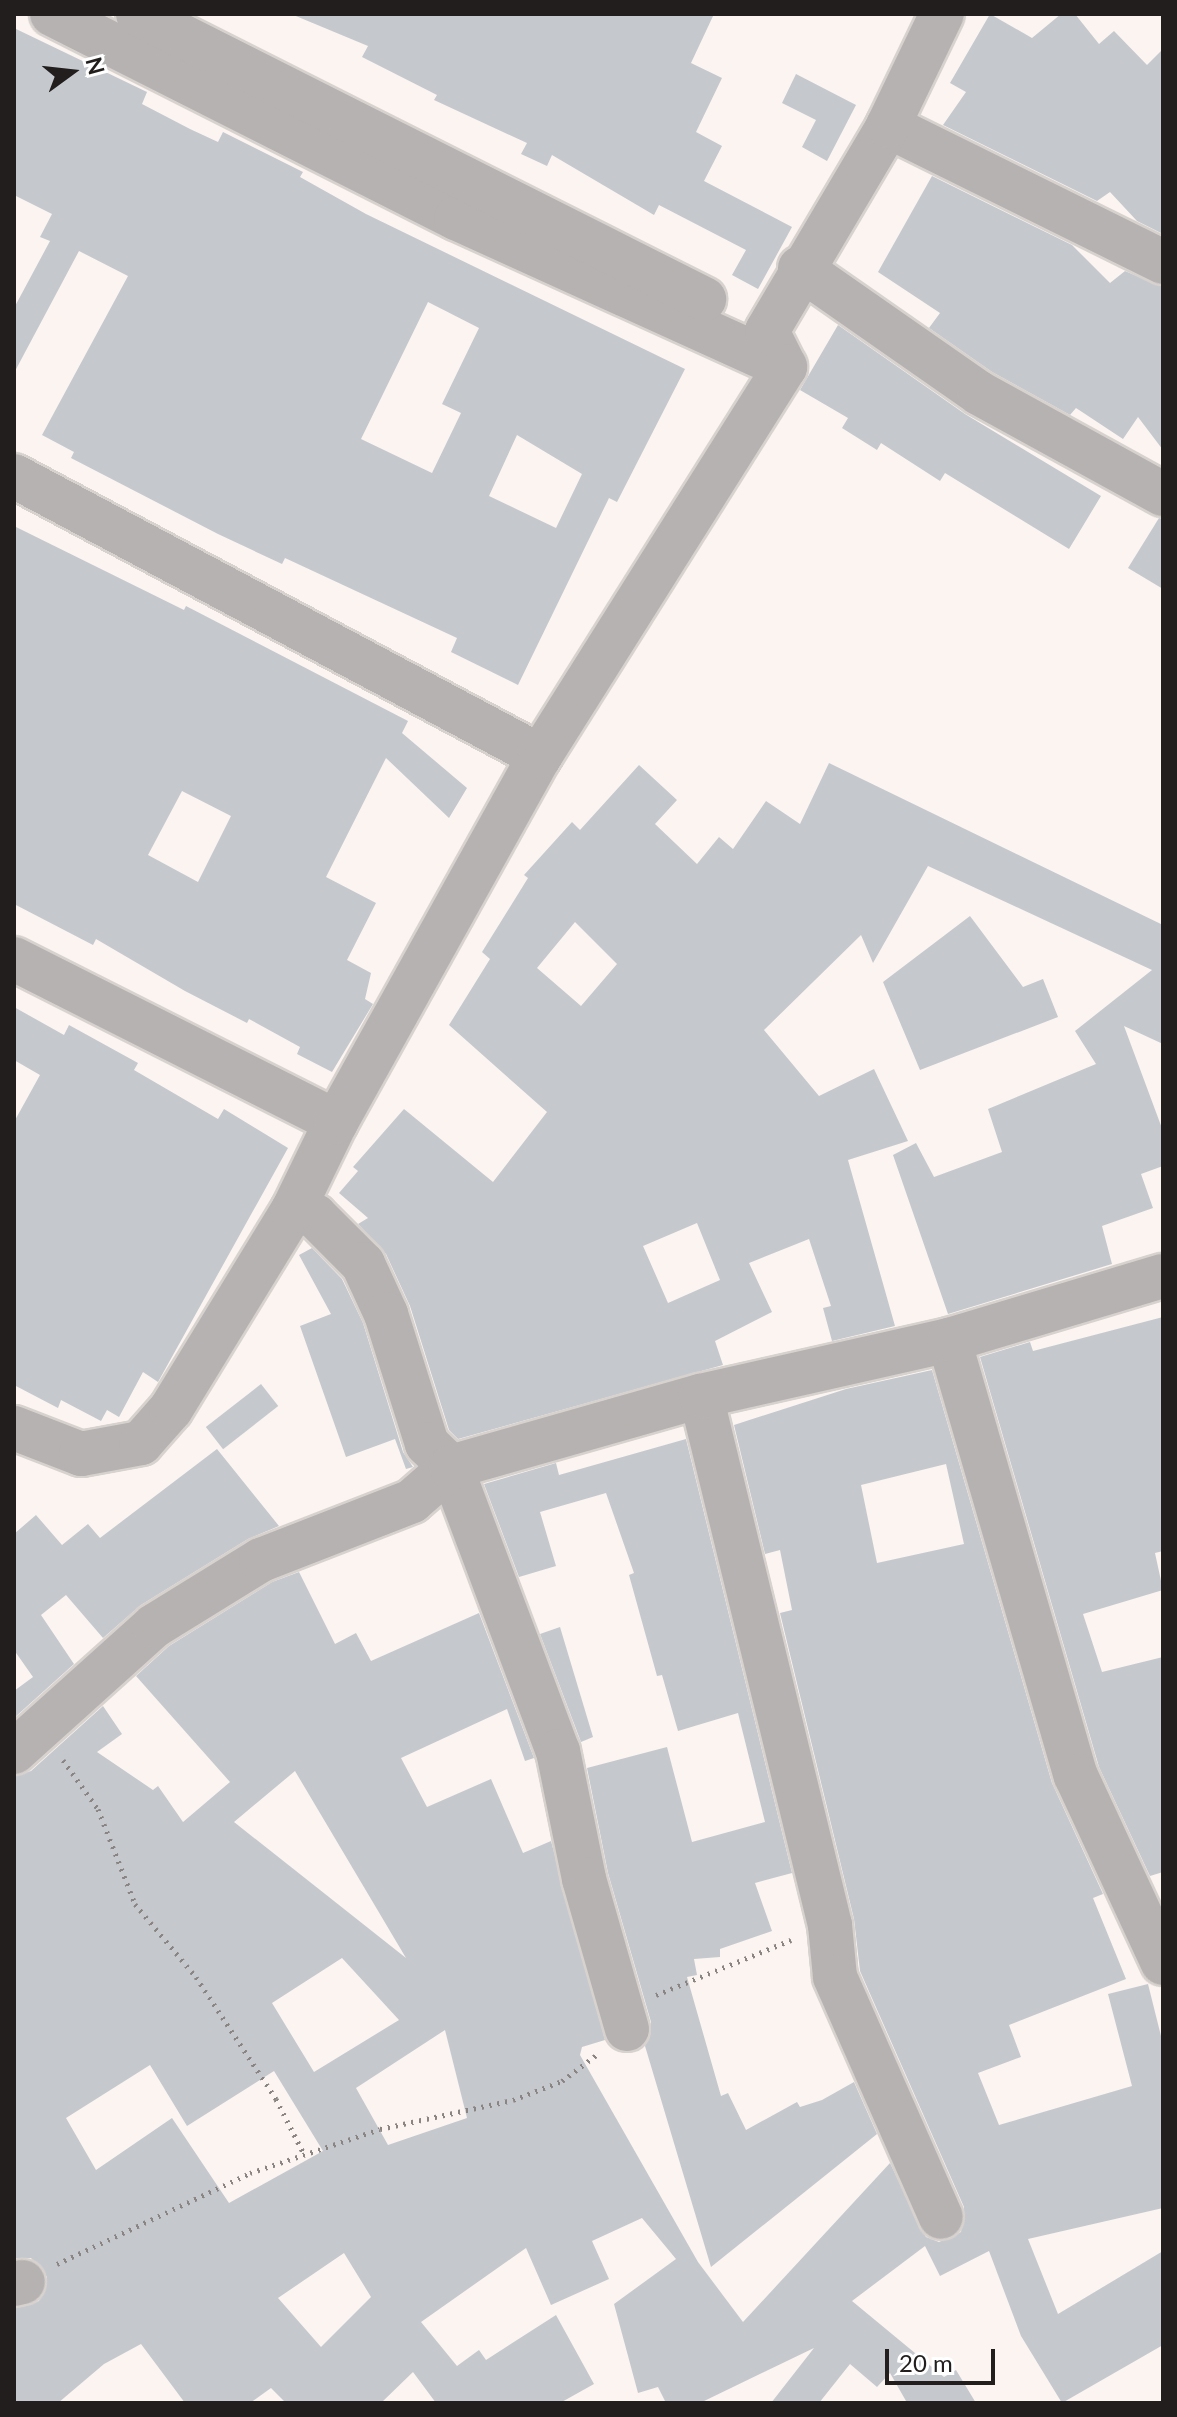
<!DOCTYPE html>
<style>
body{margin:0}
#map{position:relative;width:1177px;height:2417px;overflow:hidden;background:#fbf4f1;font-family:Lato,sans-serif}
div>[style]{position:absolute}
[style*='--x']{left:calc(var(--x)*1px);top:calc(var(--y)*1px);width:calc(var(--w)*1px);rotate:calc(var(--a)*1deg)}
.building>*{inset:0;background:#c5c9ce;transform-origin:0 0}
.path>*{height:5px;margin-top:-2.5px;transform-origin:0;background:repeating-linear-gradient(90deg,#8a8583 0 2px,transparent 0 8px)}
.roads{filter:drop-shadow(2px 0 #d8d2cf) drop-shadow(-2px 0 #d8d2cf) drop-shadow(0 2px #d8d2cf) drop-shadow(0 -2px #d8d2cf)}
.minor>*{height:44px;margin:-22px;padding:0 22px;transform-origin:22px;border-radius:22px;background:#b5b2b1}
span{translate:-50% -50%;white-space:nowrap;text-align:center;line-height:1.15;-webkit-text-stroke:6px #fff;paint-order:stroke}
.frame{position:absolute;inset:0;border:16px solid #211e1d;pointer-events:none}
.north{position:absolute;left:32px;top:32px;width:80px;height:80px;-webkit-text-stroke:6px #fff;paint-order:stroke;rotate:75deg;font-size:22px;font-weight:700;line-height:32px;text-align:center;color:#211e1d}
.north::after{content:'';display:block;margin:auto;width:28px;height:36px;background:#211e1d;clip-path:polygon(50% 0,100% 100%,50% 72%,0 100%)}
.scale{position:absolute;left:885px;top:2349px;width:110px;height:36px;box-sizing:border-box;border:4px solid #211e1d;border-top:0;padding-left:10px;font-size:24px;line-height:28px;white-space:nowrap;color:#211e1d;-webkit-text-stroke:6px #fff;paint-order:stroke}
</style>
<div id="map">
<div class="building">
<div style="clip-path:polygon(291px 14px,714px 14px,691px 63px,722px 78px,696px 132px,722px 146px,704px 181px,792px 227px,758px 289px,732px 275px,746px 250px,659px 205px,654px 215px,552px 155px,547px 166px,521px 154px,527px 143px,434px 100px,437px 95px,362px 57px,368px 46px)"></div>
<div style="clip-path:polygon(990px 14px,1032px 38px,1061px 14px,1075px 14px,1099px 44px,1114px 31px,1147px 65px,1163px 49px,1163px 234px,1137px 221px,1110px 192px,1097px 201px,943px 125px,966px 92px,950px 83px)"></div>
<div style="clip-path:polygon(evenodd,14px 28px,147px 92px,142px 104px,190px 129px,218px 142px,223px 132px,303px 172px,300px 177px,366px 214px,685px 369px,617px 502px,609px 498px,518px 685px,451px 652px,457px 638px,285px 558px,282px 564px,218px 534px,71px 458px,74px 452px,42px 435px,128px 276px,79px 251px,14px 373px,14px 308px,50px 241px,40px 237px,52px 214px,14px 195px,14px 28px,428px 302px,479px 328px,442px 404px,461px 413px,432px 473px,361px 439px,428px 302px,14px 28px,517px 435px,582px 474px,556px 528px,489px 496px,517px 435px)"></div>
<div style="clip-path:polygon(796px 74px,856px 105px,827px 161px,802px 147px,816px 120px,782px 103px)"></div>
<div style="clip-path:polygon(932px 176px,1072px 245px,1110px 283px,1125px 271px,1163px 287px,1163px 450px,1138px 417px,1123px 439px,1076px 408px,1070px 415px,992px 372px,929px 328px,940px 313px,878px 272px)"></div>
<div style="clip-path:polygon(838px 325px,965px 414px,1101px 496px,1069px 549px,945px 473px,940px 481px,881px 443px,877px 450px,842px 428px,848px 418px,800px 390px)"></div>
<div style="clip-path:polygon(1159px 518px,1163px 519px,1163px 589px,1128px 568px)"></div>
<div style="clip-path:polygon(evenodd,14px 526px,184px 610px,186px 606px,408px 721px,402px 733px,467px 788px,449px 818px,386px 758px,326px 877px,376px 903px,347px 960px,371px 973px,365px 999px,373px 1004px,332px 1072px,297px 1054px,300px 1047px,249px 1019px,247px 1023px,185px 991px,96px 939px,93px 945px,14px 904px,14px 526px,182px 791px,231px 816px,198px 882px,148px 855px,182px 791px)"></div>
<div style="clip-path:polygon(evenodd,829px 763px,1163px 925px,1163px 1044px,1124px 1026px,1163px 1131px,1163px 1166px,1141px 1174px,1153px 1208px,1102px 1226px,1112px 1264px,948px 1314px,893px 1155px,916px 1143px,934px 1177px,1002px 1152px,988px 1109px,1096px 1064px,1075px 1031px,1152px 970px,928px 866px,873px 963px,861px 935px,764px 1030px,819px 1096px,874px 1069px,908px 1141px,848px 1160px,895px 1326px,832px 1341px,823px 1308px,831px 1306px,809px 1239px,749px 1263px,772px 1312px,715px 1341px,723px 1365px,458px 1439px,449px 1430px,410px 1306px,386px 1254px,358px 1224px,368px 1218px,339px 1193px,358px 1171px,353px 1167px,404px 1109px,493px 1182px,547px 1112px,449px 1025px,490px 959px,482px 952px,528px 878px,524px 875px,572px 822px,580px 830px,639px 765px,677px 800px,655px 824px,697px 864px,719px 837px,733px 849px,766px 801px,800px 824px,829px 763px,575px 922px,617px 964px,581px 1006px,537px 968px,575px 922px,829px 763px,697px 1223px,720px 1280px,668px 1303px,643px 1246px,697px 1223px)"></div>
<div style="clip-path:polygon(970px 916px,1023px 987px,1043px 979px,1058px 1017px,920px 1070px,883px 982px)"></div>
<div style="clip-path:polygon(14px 1007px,64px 1035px,69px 1025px,138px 1063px,134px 1070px,218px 1119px,224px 1109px,288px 1148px,158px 1382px,143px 1372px,119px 1417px,107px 1410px,101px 1421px,61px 1400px,58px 1408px,14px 1385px,14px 1122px,40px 1075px,14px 1060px)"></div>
<div style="clip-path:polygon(312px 1248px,342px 1279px,363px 1323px,403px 1452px,413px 1467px,406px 1469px,395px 1439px,346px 1457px,300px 1326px,331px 1314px,299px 1255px)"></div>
<div style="clip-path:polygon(1163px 1317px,1163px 1551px,1155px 1553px,1163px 1590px,1083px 1614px,1102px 1672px,1163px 1657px,1163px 1872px,1150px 1876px,1099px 1767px,980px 1357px,1030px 1342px,1033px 1351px)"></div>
<div style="clip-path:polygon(evenodd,932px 1370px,1052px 1783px,1103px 1894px,1093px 1898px,1126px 1979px,1009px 2025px,1021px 2057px,978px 2073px,999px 2125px,1132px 2086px,1108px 1994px,1148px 1984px,1163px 2044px,1163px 2208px,1028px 2239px,1058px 2314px,1163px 2251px,1163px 2345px,1062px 2403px,1021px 2336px,989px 2251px,940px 2276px,925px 2246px,852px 2301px,944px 2377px,956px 2370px,976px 2403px,902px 2403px,906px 2401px,890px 2373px,877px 2387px,850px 2364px,819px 2403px,771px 2403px,814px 2348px,700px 2403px,666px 2403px,658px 2387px,638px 2393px,614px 2304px,676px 2259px,642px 2218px,592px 2241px,609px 2279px,551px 2305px,526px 2248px,421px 2322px,457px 2366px,479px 2350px,486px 2360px,556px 2315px,594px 2384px,560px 2403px,436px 2403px,413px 2372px,381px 2403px,286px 2403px,271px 2388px,250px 2403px,185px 2403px,141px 2344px,104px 2364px,58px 2403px,14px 2403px,14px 2308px,39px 2301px,47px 2277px,31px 2258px,14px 2258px,14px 1776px,31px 1771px,103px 1706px,122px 1734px,97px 1752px,153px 1790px,158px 1786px,183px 1822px,230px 1782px,136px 1676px,169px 1646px,272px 1582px,299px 1572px,335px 1644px,356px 1633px,371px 1661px,479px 1613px,534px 1758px,525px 1761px,507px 1709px,401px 1758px,427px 1807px,491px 1779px,523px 1853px,551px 1841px,605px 2040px,582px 2047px,580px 2055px,698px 2262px,743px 2322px,890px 2163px,926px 2237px,939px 2242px,961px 2232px,964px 2207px,860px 1971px,854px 1919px,780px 1613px,792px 1610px,780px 1550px,765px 1554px,734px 1425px,846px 1389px,932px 1370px,946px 1464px,964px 1544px,877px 1563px,861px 1485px,946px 1464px,932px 1370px,295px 1771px,406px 1958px,234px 1822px,295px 1771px,932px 1370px,342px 1958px,399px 2020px,314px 2072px,272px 2003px,342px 1958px,932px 1370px,445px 2030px,467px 2118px,388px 2145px,356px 2088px,445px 2030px,932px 1370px,150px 2065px,187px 2126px,274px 2071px,323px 2151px,229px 2203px,172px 2118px,96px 2170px,66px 2118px,150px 2065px,932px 1370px,344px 2253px,371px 2297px,321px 2347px,278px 2298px,344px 2253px)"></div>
<div style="left:261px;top:1384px;width:28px;height:70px;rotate:52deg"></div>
<div style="clip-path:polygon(686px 1439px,792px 1873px,755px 1883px,772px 1931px,720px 1949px,720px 1957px,694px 1959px,697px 1975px,687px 1977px,721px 2096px,728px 2093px,746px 2130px,797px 2102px,800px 2107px,822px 2100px,854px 2082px,877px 2134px,711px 2267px,645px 2046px,651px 2022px,608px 1873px,587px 1768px,667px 1747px,692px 1842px,765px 1822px,738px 1713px,678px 1731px,662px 1675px,657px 1676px,629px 1575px,634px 1573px,606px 1493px,540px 1512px,556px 1566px,519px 1577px,484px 1484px,556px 1463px,559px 1475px)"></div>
<div style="clip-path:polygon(217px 1449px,279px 1526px,248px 1539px,141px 1605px,103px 1638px,66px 1595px,41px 1615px,74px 1664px,14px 1718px,14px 1691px,33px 1677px,14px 1650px,14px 1534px,36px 1515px,62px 1545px,88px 1524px,100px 1538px)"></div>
<div style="clip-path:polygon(560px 1627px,593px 1737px,581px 1742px,540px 1634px)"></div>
</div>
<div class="path">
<div style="--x:63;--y:1760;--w:60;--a:54.5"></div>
<div style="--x:98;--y:1809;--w:102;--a:68.7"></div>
<div style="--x:135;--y:1904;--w:95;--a:50.1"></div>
<div style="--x:196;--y:1977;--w:146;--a:56.7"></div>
<div style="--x:276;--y:2099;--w:62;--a:63"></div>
<div style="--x:656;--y:1995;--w:146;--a:-22.2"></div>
<div style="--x:57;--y:2264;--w:213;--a:-25.2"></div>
<div style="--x:250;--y:2173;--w:137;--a:-18.7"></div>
<div style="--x:380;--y:2129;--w:136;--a:-12.3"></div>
<div style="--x:513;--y:2100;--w:53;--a:-21.2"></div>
<div style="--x:562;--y:2081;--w:46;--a:-37.1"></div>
</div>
<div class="roads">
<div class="minor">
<div style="--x:52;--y:14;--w:453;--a:26.8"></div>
<div style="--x:456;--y:218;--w:361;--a:24.4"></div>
<div style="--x:138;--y:14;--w:634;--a:26.73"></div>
<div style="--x:888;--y:126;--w:307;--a:26.3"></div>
<div style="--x:800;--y:268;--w:218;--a:34.9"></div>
<div style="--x:979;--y:393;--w:210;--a:28.8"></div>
<div style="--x:785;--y:367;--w:40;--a:-116.6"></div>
<div style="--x:767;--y:331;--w:238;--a:-59.4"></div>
<div style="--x:888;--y:126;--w:124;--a:-64.3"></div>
<div style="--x:14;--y:476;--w:596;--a:28.03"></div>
<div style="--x:14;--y:959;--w:361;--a:26.8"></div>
<div style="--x:293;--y:1210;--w:23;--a:15"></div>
<div style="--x:315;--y:1216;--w:68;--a:45"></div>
<div style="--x:363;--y:1264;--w:55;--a:65.3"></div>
<div style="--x:386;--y:1314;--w:136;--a:72.5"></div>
<div style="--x:427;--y:1444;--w:33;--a:44"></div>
<div style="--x:451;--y:1467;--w:303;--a:69.4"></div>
<div style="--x:558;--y:1751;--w:131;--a:78.5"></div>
<div style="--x:584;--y:1879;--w:156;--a:74"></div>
<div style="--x:949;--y:1340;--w:454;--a:73.8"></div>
<div style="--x:1076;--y:1776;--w:206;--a:65.1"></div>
<div style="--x:701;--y:1396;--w:545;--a:76.3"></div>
<div style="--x:830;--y:1925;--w:52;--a:84.5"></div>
<div style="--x:835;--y:1977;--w:262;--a:66.2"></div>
<div style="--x:14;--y:1428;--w:72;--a:21.2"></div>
<div style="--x:81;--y:1454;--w:61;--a:-10.4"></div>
<div style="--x:141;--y:1443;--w:45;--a:-48.6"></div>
<div style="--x:171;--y:1409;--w:233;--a:-58.5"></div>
<div style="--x:293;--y:1210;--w:98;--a:-64"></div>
<div style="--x:336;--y:1122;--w:419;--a:-60.9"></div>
<div style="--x:540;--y:756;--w:460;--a:-57.8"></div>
<div style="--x:14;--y:1752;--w:188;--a:-42"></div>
<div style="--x:154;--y:1626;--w:126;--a:-31.7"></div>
<div style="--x:261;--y:1560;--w:162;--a:-21.3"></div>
<div style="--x:412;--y:1501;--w:52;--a:-41.1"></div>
<div style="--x:451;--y:1467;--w:260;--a:-15.9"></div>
<div style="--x:701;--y:1396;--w:254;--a:-12.7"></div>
<div style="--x:949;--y:1340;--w:223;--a:-16.7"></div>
<div style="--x:14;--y:2284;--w:9;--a:-13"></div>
</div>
</div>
<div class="frame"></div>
<div class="north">N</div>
<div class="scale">20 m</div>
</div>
